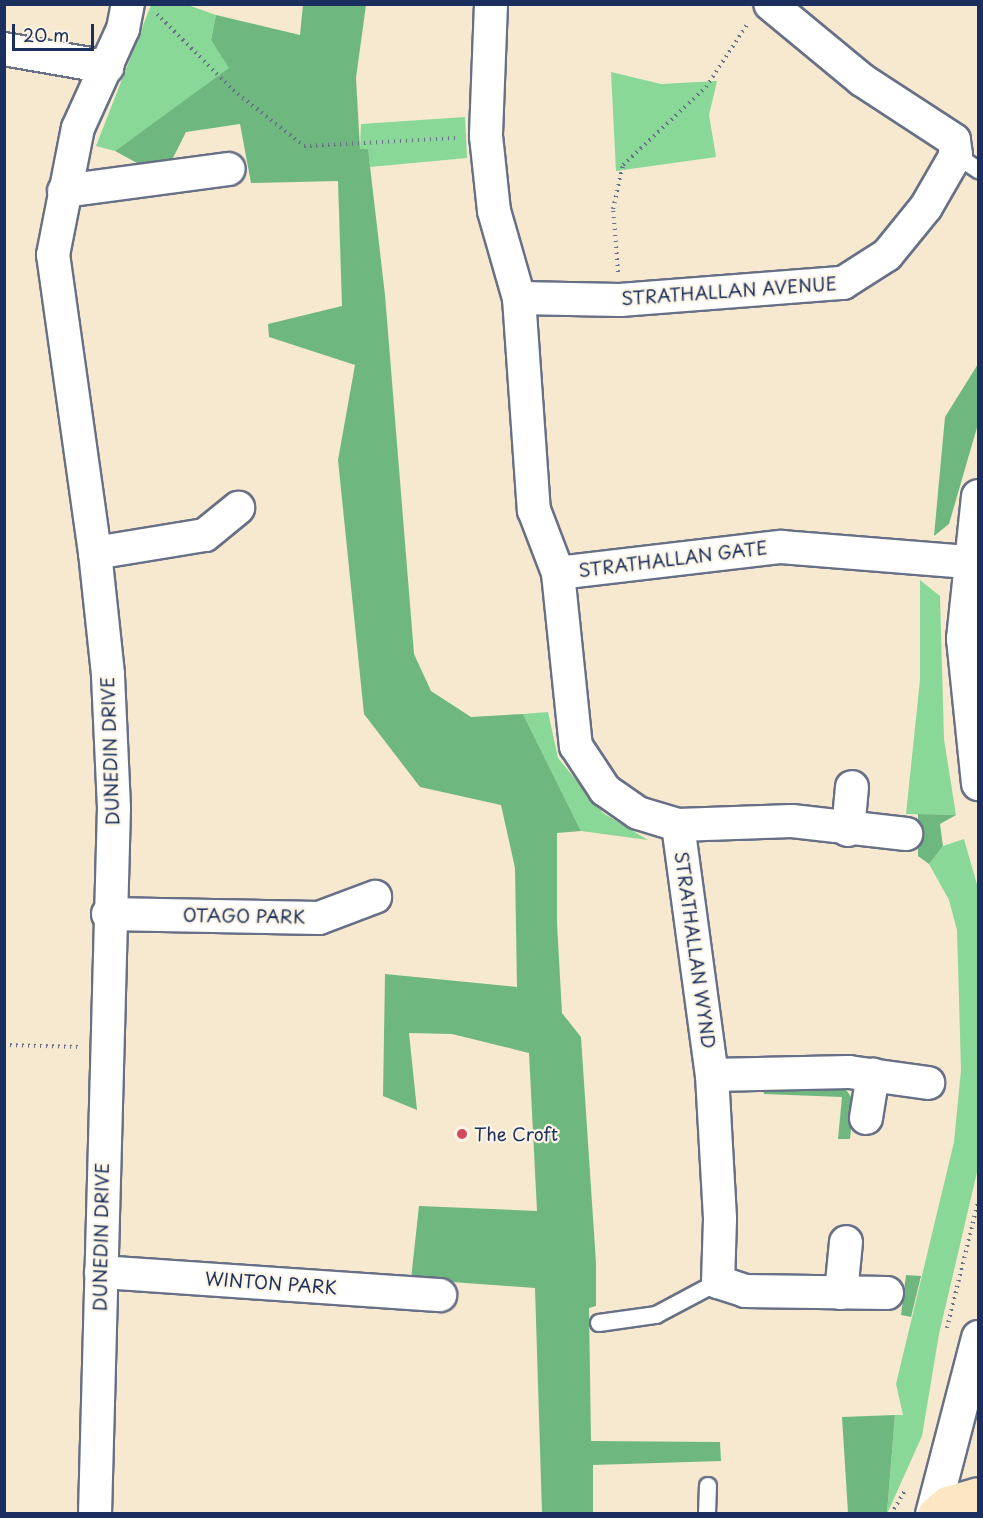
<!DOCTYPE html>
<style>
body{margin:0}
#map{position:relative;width:983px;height:1518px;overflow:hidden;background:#f7e8d0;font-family:"Playpen Sans",sans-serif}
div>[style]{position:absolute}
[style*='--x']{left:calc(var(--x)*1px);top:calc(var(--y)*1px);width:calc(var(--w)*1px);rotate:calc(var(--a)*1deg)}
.green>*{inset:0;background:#89d897}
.forest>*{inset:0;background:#6eb880}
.path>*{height:4px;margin-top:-2px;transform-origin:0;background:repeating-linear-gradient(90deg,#687086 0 1.5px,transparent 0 6px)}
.roads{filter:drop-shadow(2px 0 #687086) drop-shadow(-2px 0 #687086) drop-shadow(0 2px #687086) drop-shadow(0 -2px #687086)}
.service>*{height:16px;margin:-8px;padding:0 8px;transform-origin:8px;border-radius:8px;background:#fff}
.minor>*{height:32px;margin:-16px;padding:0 16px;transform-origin:16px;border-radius:16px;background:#fff}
.tertiary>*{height:33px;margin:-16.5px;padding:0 16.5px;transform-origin:16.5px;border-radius:16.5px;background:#fff}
.secondary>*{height:33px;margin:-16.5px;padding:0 16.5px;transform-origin:16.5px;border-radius:16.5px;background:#fce6c4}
.dots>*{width:16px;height:16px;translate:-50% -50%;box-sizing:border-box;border:3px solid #fcf5e5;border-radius:50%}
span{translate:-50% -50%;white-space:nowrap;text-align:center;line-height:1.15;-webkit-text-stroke:4.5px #fcf5e5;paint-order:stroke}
.street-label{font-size:18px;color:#1b2f5e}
.poi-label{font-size:18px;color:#1b2f5e}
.left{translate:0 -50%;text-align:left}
.frame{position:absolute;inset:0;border:6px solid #1b2f5e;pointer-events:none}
.scale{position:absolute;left:12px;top:24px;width:82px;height:27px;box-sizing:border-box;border:3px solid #1b2f5e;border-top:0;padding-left:8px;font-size:18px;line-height:21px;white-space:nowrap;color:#1b2f5e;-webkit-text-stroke:4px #fcf5e5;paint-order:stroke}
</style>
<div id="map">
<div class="green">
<div style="clip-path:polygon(151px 5px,188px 5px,216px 15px,211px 40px,230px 68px,115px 151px,96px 146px)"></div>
<div style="clip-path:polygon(611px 72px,661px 84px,717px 81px,709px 115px,716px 157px,616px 171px)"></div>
<div style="clip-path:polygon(465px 117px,467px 158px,370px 167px,368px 150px,360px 149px,361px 124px)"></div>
<div style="clip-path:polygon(920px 580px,940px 596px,944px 739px,956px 815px,906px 814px,920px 680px)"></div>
<div style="clip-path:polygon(548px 712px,558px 758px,603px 813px,648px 840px,581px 831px,523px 714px)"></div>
<div style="clip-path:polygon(964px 839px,978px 888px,978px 1168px,939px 1334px,922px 1436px,887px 1514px,895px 1415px,903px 1415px,896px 1384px,954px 1142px,961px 1070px,957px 930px,949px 900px,929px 864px,943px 846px)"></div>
</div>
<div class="forest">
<div style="clip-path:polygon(303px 5px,366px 5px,356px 78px,360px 149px,368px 149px,385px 295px,414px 654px,431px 691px,471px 717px,523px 714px,581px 831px,557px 833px,557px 923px,562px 1013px,581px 1037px,596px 1263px,596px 1306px,589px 1308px,591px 1441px,720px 1442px,721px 1461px,593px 1465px,593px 1513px,542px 1513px,535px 1288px,411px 1279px,419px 1206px,537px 1211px,529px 1053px,452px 1034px,409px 1033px,417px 1110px,383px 1096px,385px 974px,517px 987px,515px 868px,501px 805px,420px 787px,364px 714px,338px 460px,355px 365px,269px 337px,268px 324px,342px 306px,338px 181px,251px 183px,240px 124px,186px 132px,172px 160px,137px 163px,115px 151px,229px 68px,211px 40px,216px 15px,300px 35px)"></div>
<div style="clip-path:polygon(978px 364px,978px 424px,949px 524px,934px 536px,945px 417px)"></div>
<div style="clip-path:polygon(918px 814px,956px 815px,940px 824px,943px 846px,929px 864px,918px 856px)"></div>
<div style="clip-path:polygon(842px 1084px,854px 1101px,850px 1139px,838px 1139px,842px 1097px,764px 1094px,762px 1085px)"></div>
<div style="clip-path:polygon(906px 1275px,921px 1276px,911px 1317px,901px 1315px)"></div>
<div style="clip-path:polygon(895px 1415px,887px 1513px,848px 1513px,842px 1417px)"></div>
</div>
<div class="path">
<div style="--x:157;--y:14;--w:107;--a:45"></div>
<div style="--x:233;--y:90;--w:90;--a:38.3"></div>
<div style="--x:304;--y:146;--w:153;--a:-3"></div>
<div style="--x:618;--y:272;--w:63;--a:-94.5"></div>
<div style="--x:613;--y:209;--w:45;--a:-77.2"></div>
<div style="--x:623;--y:165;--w:114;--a:-43.2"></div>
<div style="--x:706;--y:87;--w:77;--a:-56.7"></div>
<div style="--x:4;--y:1045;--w:75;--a:1.5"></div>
<div style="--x:947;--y:1328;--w:130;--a:-76.2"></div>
<div style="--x:891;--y:1514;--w:27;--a:-59"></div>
</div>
<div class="roads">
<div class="service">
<div style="--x:956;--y:155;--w:27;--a:34"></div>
<div style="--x:599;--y:1323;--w:58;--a:-8"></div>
<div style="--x:656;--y:1315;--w:70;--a:-28"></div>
<div style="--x:707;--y:1514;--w:28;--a:-88"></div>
</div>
<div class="minor">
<div style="--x:491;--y:4;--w:132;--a:92.2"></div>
<div style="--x:486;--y:136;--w:75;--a:83.9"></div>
<div style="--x:494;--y:211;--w:91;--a:74"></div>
<div style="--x:519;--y:298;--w:213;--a:86"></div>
<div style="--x:534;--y:510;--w:67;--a:69.1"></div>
<div style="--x:558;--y:573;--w:174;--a:84.1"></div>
<div style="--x:576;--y:746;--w:53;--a:56.6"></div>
<div style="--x:605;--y:790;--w:40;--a:34.9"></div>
<div style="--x:638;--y:813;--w:42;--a:16.7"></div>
<div style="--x:678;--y:825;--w:252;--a:82.3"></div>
<div style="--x:712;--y:1075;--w:144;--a:86.8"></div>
<div style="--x:720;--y:1219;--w:63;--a:91.8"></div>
<div style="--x:718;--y:1282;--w:28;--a:18"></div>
<div style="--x:745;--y:1291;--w:142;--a:0.8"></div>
<div style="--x:4;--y:49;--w:105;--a:9.9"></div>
<div style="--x:64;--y:191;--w:166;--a:-7.6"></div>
<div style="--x:519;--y:298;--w:101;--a:1.1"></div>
<div style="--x:620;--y:300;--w:224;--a:-4.4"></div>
<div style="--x:843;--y:283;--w:52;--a:-32.5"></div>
<div style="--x:887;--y:255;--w:62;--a:-50.9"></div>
<div style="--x:926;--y:207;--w:60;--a:-60"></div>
<div style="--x:956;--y:155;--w:15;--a:-98"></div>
<div style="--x:954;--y:140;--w:110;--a:-146.9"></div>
<div style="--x:862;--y:80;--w:119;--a:-140.4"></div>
<div style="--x:95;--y:553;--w:111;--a:-9.3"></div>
<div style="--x:205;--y:535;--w:43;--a:-39.3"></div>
<div style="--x:558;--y:573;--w:225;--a:-6.7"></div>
<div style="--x:781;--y:547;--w:187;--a:4.6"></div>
<div style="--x:678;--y:825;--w:114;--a:-2"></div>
<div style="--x:792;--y:821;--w:115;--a:6.5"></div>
<div style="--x:848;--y:830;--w:43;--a:-84.7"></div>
<div style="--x:108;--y:914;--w:211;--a:1.1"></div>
<div style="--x:319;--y:918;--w:60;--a:-20.6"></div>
<div style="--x:712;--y:1075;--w:137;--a:-1.3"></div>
<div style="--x:849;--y:1072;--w:80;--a:7.9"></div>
<div style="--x:866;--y:1118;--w:44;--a:-80.8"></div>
<div style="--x:101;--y:1272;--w:340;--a:3.9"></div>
<div style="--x:841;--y:1293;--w:51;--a:-84.4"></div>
<div style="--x:95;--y:1514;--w:706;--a:-88.46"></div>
<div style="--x:114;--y:808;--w:134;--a:-92.6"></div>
<div style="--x:108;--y:674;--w:122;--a:-96.1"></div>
<div style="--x:95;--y:553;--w:301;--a:-98"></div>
<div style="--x:53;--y:255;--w:129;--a:-78.9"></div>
<div style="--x:78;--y:128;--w:109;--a:-65.6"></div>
<div style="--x:123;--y:29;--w:25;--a:-79"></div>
</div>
<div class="tertiary">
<div style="--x:978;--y:496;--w:143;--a:96"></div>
<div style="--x:963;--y:638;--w:146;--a:84.1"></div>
<div style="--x:932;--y:1514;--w:183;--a:-75.4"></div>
</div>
<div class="secondary">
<div style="--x:934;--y:1514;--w:17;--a:-40"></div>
<div style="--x:947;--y:1503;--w:32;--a:-16"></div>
</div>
</div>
<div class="dots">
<div style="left:462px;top:1134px;background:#d1495b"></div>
</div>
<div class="street-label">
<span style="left:729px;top:291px;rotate:-4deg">STRATHALLAN AVENUE</span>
<span style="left:673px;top:559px;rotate:-7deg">STRATHALLAN GATE</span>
<span style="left:110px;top:751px;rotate:-92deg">DUNEDIN DRIVE</span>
<span style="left:244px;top:916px;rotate:1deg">OTAGO PARK</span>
<span style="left:695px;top:950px;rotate:82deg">STRATHALLAN WYND</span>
<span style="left:101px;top:1237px;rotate:-89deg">DUNEDIN DRIVE</span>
<span style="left:271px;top:1283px;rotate:4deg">WINTON PARK</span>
</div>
<div class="poi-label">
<span class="left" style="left:474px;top:1134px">The Croft</span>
</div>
<div class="frame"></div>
<div class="scale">20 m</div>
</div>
